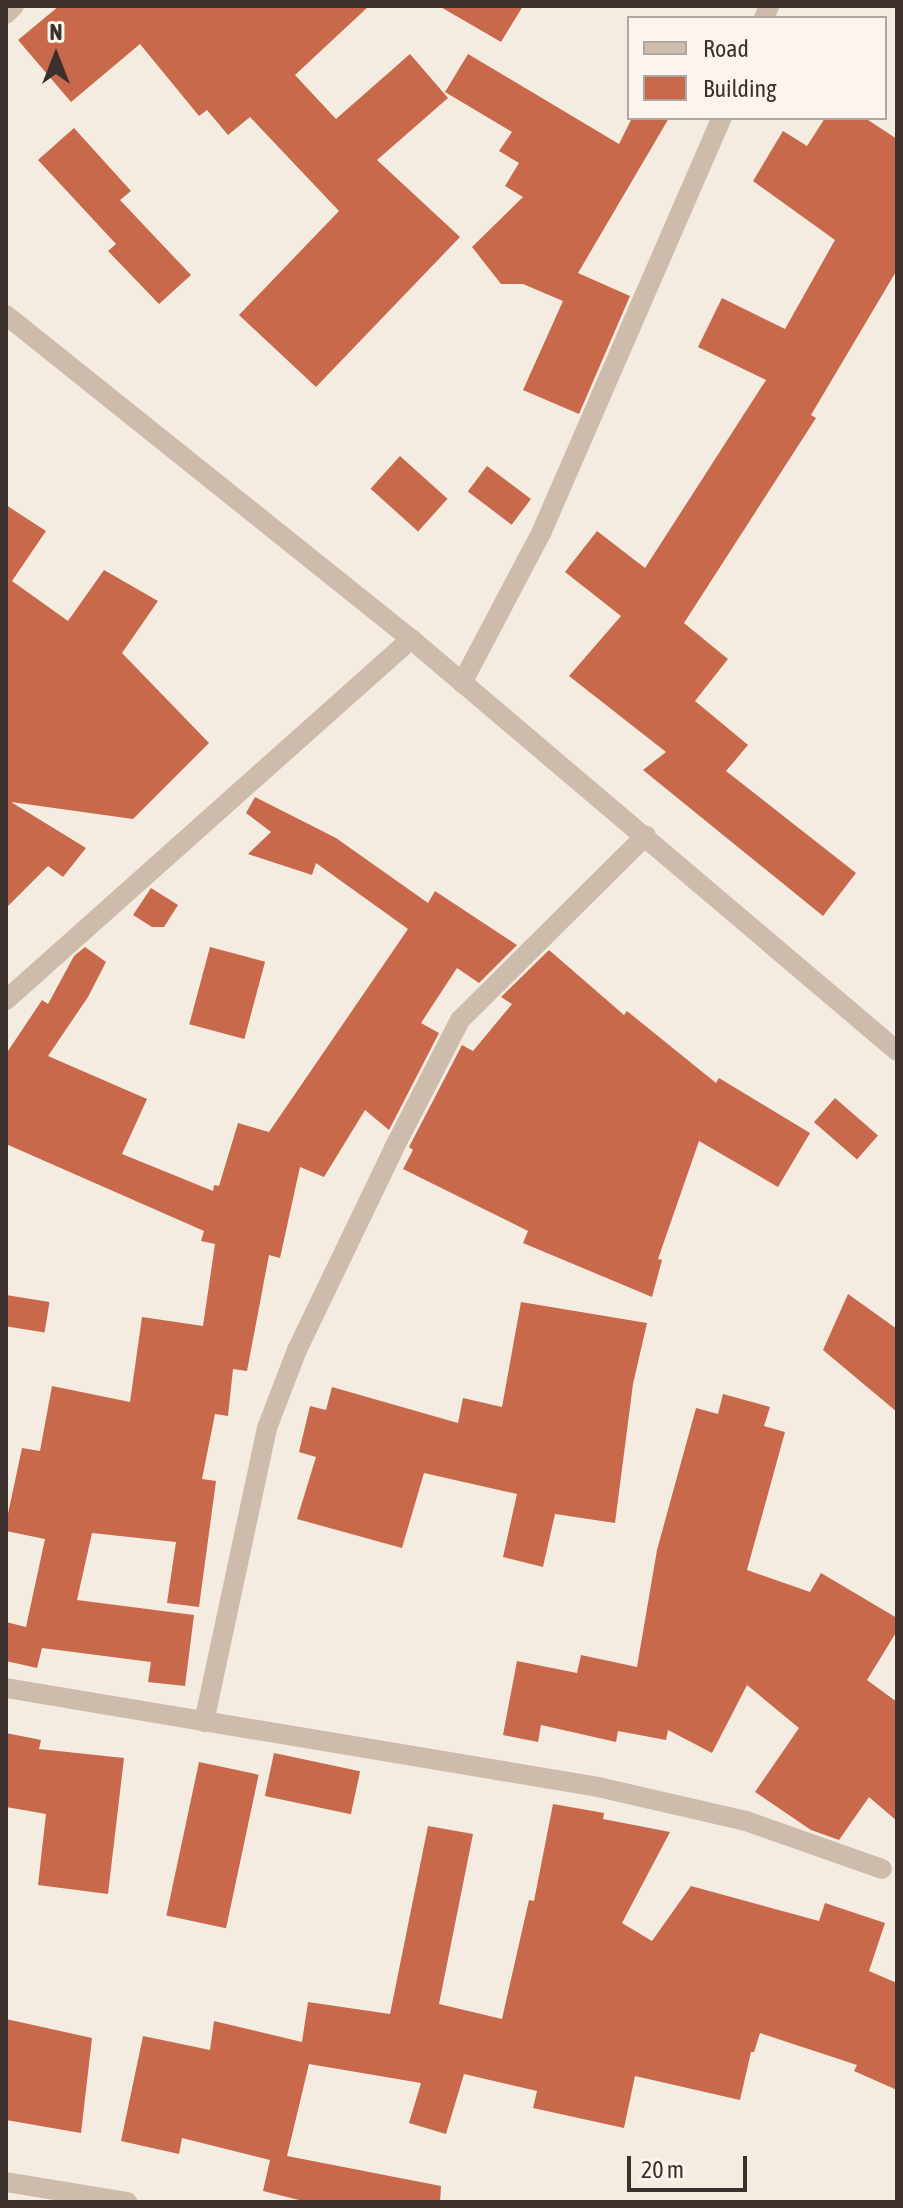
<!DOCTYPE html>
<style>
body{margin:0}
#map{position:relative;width:903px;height:2208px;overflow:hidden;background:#f4ebe1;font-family:"Asap Condensed",sans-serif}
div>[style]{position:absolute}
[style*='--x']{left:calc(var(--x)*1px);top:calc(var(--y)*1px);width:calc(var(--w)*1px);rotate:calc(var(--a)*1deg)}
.building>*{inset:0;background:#c8694b;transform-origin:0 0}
.minor>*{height:20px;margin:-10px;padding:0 10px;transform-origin:10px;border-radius:10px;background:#cdbbac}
span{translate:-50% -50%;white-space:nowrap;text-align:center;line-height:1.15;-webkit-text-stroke:6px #fbf5ee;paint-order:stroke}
.frame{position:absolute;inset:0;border:8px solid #3b302b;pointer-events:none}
.legend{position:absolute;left:627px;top:16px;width:260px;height:104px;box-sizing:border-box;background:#fbf5ee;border:2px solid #aea6a0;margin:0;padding:10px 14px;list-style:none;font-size:24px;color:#3b302b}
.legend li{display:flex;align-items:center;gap:16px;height:40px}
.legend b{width:40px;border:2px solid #aea6a0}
.north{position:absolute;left:16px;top:16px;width:80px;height:80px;-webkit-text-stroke:6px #fbf5ee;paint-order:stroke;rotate:0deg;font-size:22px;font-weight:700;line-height:32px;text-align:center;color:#3b302b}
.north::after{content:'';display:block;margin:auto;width:28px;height:36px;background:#3b302b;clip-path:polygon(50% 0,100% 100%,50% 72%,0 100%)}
.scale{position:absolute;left:627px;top:2156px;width:120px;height:36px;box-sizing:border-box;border:4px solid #3b302b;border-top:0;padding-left:10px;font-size:24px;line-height:28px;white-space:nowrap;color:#3b302b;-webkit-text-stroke:6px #fbf5ee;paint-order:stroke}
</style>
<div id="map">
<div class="building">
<div style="clip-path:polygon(59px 6px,369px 6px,295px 75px,336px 119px,410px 54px,448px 98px,377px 160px,460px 237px,316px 387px,239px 315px,339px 211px,250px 117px,228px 135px,207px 110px,199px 116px,140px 44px,71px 102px,18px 40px)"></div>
<div style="clip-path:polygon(439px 6px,523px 6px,501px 42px)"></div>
<div style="clip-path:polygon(468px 54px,619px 144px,632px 118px,669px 118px,578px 273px,630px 296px,579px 414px,523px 390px,563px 301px,523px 284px,501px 284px,472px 247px,523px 197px,505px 186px,519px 163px,499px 151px,512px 132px,445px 92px)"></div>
<div style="clip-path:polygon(825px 118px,865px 118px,897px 139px,897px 270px,811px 415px,816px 418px,684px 623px,728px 659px,695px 701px,748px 745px,726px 771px,856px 873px,823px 916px,643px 770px,666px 752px,569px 676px,621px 616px,565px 572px,597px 531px,645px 568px,766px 380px,698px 347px,722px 298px,785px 329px,835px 240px,753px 181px,783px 131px,807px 146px)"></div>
<div style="clip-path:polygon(74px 128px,131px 191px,120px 200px,191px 275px,159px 304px,108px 251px,116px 244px,38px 160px)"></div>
<div style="left:400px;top:456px;width:64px;height:44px;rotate:42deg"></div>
<div style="left:487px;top:466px;width:55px;height:32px;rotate:37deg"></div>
<div style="clip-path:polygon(6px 505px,46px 531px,12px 581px,68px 621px,104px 570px,158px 601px,122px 653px,209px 743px,133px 819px,11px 802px,86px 848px,63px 877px,48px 866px,6px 908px)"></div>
<div style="clip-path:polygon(255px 797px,336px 838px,428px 903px,435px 891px,517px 945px,479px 983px,457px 968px,421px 1023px,439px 1033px,389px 1130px,365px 1110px,324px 1177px,300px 1167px,280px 1258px,269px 1255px,247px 1371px,233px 1369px,228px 1416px,215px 1414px,202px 1479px,216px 1481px,199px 1607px,167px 1603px,176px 1542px,92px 1533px,77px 1600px,194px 1615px,185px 1686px,148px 1682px,151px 1662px,42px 1648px,37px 1668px,6px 1661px,6px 1622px,26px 1627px,45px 1539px,6px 1531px,6px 1523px,22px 1448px,40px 1451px,52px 1386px,130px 1402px,142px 1317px,203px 1326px,215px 1244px,201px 1241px,204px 1231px,6px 1144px,6px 1054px,42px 1000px,48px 1004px,74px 956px,85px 947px,106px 962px,88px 997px,48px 1056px,147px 1099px,122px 1154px,213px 1191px,214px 1185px,219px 1186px,238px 1123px,269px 1132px,408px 929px,316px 863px,312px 875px,248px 854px,271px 832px,246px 813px)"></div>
<div style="clip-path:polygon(151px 888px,178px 905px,164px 927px,152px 927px,133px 915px)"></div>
<div style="left:210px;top:947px;width:57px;height:80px;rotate:15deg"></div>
<div style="clip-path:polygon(549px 950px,624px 1015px,627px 1011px,716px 1083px,719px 1078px,810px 1133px,778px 1187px,699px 1141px,658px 1259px,662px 1260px,652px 1297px,523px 1243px,528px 1231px,403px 1169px,413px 1150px,409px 1147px,462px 1045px,473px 1051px,512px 1004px,501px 997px)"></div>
<div style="left:835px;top:1098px;width:57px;height:32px;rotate:41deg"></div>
<div style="clip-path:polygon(848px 1294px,897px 1329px,897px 1412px,823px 1350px)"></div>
<div style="left:6px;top:1295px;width:44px;height:31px;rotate:9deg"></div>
<div style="clip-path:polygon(521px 1302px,647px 1323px,633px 1384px,615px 1523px,555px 1514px,543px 1567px,503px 1557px,517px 1494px,424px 1473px,402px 1548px,297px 1519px,316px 1457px,299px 1452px,310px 1406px,326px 1410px,332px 1387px,458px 1423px,463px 1398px,502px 1407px)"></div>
<div style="clip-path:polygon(723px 1394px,770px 1407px,764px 1426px,785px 1432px,747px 1570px,810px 1592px,821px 1573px,897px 1618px,897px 1631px,867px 1680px,897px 1702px,897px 1821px,869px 1797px,839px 1840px,811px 1830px,755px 1792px,799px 1728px,747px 1685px,712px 1753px,668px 1730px,666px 1740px,618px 1731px,616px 1742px,541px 1725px,538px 1742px,503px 1735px,517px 1661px,577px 1673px,581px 1655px,637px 1667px,657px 1550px,696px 1408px,718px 1414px)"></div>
<div style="clip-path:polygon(6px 1733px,41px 1740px,39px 1749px,124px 1758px,108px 1894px,38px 1885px,46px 1814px,6px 1807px)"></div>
<div style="left:274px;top:1753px;width:88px;height:44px;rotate:12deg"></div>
<div style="left:199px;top:1762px;width:61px;height:157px;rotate:12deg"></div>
<div style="clip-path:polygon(553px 1804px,604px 1813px,603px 1819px,670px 1832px,622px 1923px,652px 1941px,691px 1886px,819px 1921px,825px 1903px,885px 1923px,869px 1971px,897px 1983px,897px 2090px,854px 2071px,857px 2065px,760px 2033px,754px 2052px,751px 2052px,740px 2100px,635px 2076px,624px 2128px,533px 2108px,537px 2091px,464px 2074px,446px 2134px,409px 2123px,421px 2083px,309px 2064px,287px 2156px,441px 2186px,440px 2202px,307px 2202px,263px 2191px,270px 2160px,182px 2138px,179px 2154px,121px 2141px,143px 2036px,210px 2050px,214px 2021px,302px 2042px,308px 2002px,390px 2014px,428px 1826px,473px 1834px,439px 2004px,502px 2019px,529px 1900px,534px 1901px)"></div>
<div style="clip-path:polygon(6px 2019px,92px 2038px,81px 2133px,6px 2120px)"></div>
</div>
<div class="minor">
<div style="--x:6;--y:14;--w:11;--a:-45"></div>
<div style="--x:764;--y:18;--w:13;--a:-67"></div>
<div style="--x:6;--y:315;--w:519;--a:38.66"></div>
<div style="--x:411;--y:639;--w:637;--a:40.29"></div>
<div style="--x:462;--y:683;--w:172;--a:-62.2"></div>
<div style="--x:542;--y:531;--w:451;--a:-66.5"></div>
<div style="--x:6;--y:1000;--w:543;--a:-41.71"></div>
<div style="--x:6;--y:1688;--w:600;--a:9.49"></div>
<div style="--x:598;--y:1787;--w:152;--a:12.9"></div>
<div style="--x:746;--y:1821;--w:144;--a:19.4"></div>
<div style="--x:204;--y:1722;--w:301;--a:-77.9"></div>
<div style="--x:267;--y:1428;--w:84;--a:-69"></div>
<div style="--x:297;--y:1350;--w:224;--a:-64.3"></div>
<div style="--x:394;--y:1148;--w:144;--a:-62.7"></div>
<div style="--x:460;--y:1020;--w:262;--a:-44.8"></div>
<div style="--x:6;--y:2182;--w:123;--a:9.4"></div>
</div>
<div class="frame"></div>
<ul class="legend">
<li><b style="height:10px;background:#cdbbac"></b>Road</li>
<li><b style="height:22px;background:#c8694b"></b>Building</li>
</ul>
<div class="north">N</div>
<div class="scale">20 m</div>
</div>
